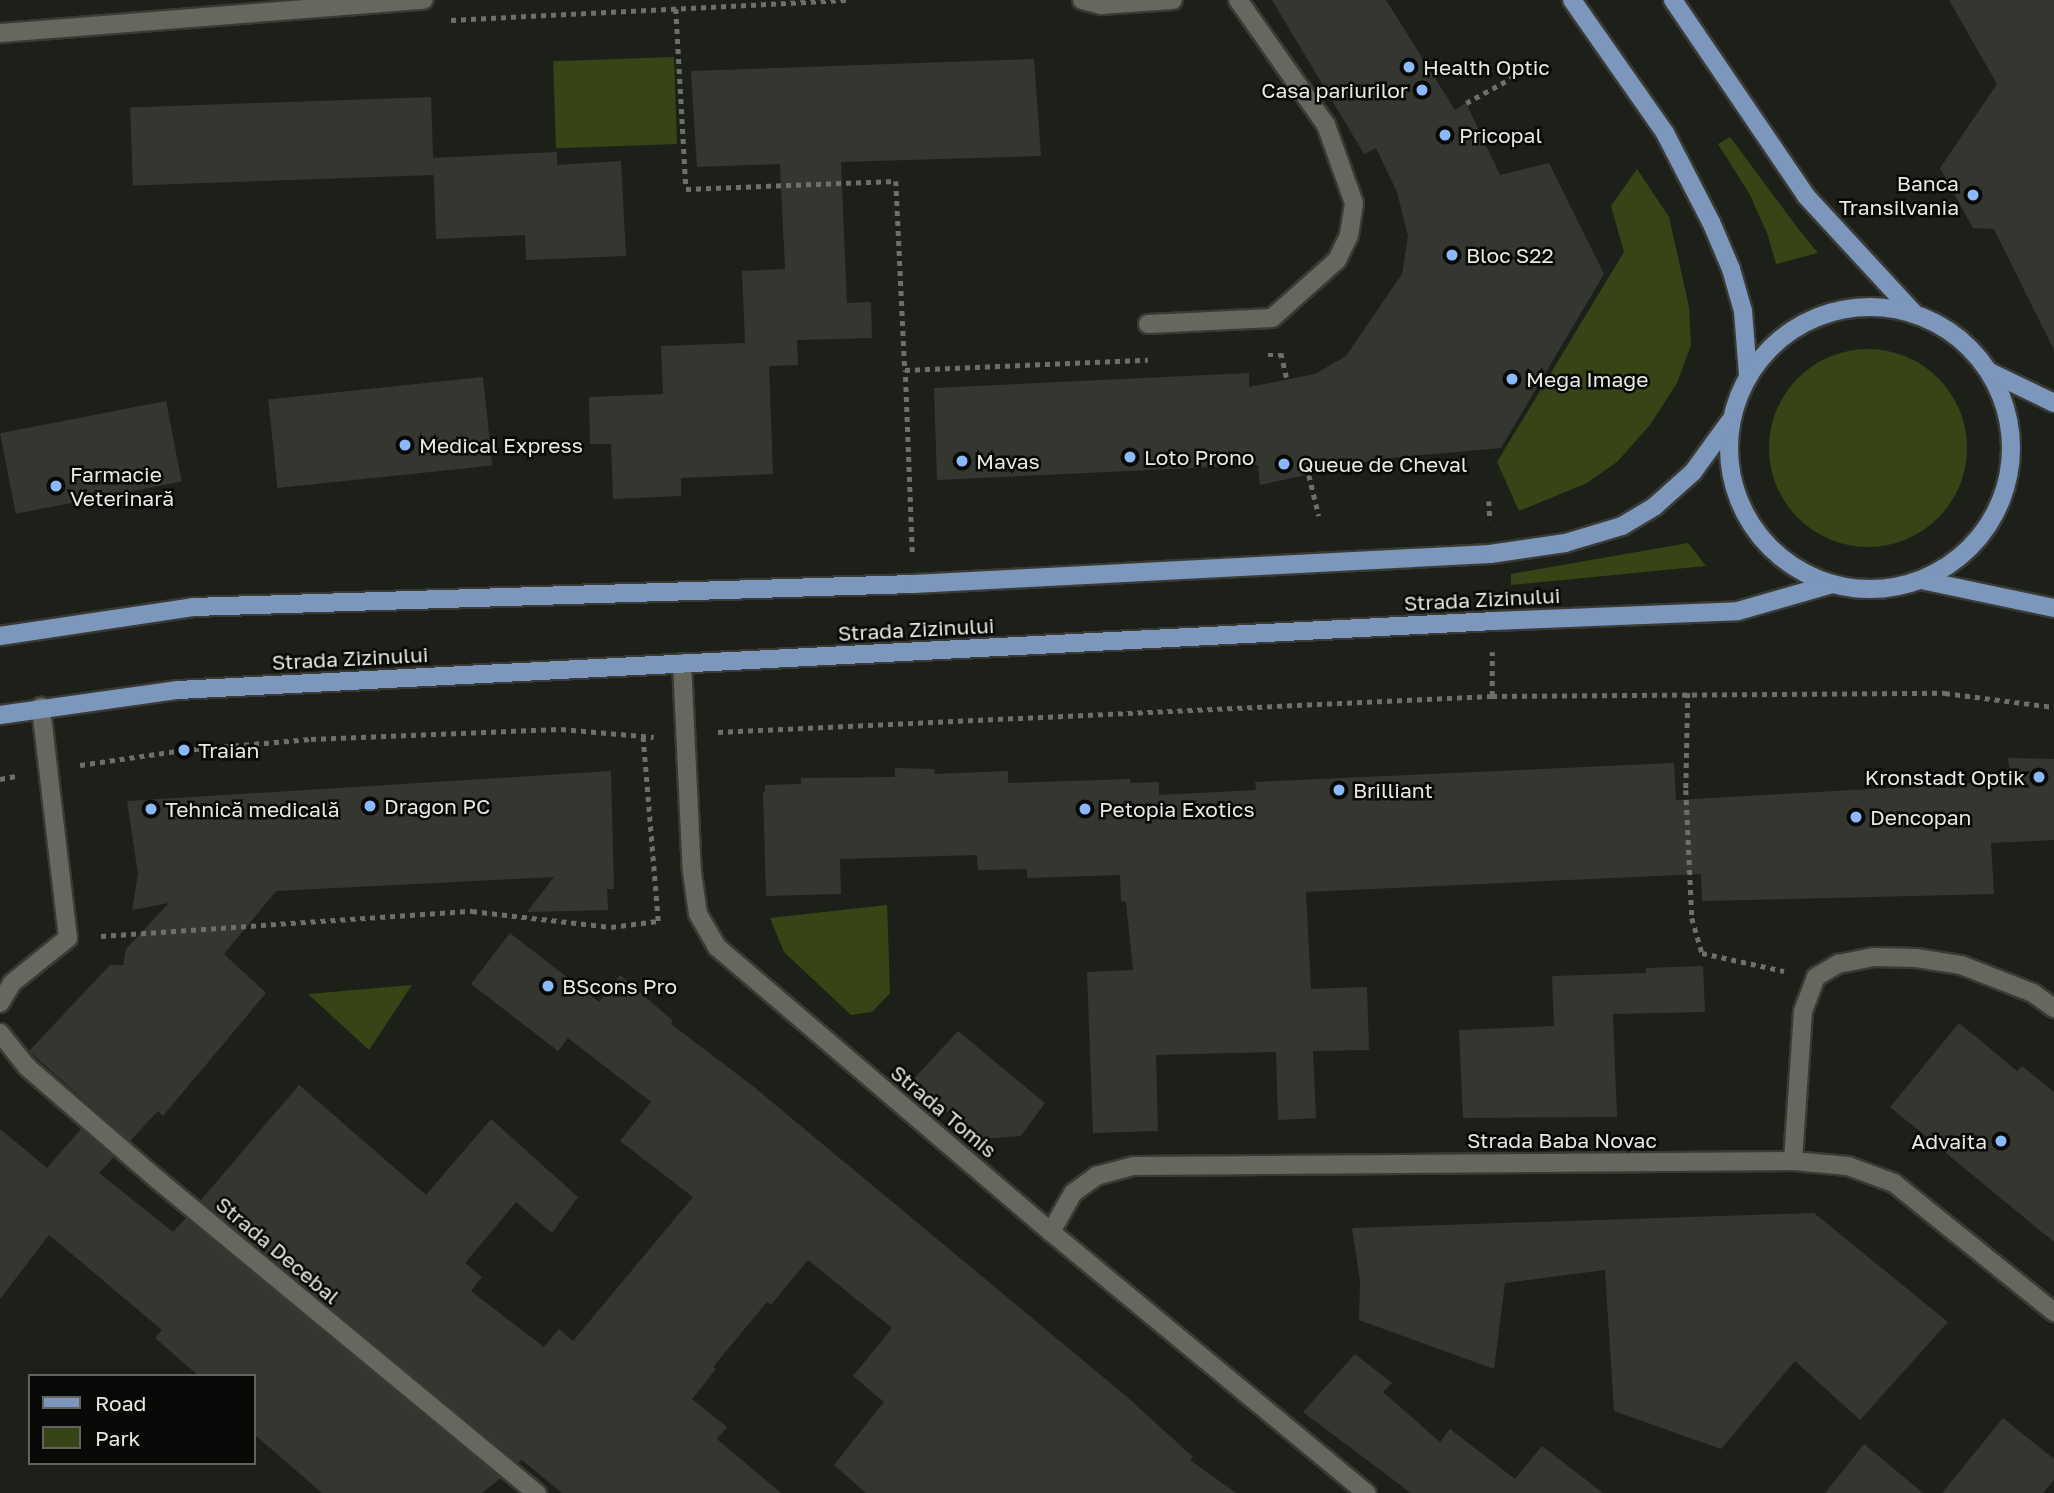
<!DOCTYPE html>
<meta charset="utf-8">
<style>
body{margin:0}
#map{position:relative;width:2054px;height:1493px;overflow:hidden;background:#1d2019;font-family:"Golos Text",sans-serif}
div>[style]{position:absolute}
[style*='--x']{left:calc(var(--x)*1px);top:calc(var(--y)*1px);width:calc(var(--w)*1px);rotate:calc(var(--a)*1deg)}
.green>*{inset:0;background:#374416;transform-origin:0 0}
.round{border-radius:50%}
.building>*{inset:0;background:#34372f;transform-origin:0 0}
.path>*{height:4.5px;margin-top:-2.25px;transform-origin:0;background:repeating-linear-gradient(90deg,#6d6f69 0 5px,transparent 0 10px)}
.roads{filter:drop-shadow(2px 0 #393a35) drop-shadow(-2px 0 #393a35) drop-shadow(0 2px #393a35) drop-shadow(0 -2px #393a35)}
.minor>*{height:18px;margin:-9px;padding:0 9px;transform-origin:9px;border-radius:9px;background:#65685f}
.major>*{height:18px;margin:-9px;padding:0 9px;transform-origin:9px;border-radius:9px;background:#7c97bb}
.major>.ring{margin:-9px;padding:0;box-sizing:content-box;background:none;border:18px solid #7c97bb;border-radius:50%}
.dots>*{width:19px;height:19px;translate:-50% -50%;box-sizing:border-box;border:4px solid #080906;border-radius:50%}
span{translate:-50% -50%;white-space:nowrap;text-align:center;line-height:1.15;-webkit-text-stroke:5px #080906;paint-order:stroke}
.poi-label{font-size:21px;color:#e7e9e4}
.left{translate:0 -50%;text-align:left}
.right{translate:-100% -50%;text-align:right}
.street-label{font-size:21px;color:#e7e9e4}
.legend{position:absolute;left:28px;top:1374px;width:228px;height:91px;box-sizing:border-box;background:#080906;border:2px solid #61635f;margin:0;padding:9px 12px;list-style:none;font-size:21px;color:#e7e9e4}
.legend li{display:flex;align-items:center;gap:14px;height:35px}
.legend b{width:35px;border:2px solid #61635f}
</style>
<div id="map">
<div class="green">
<div style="left:674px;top:57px;width:87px;height:121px;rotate:88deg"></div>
<div style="clip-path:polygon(1730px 137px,1797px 227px,1818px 253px,1776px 264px,1767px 233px,1749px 193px,1718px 144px)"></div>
<div style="clip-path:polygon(1637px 169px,1669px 217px,1689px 307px,1691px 345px,1677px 383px,1650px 425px,1617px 462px,1587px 483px,1519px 511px,1497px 462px,1624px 252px,1611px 206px)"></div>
<div class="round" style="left:1769px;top:349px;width:198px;height:198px"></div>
<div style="clip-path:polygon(1688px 543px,1706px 566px,1511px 585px,1511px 574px)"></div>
<div style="clip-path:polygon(887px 905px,890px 993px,872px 1012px,851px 1015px,784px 952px,770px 918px)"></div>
<div style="clip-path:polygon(412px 985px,369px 1050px,308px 994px)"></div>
</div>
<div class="building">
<div style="clip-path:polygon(1272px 0,1386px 0,1455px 110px,1466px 103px,1500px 175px,1549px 163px,1604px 274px,1501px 448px,1379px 459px,1260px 485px,1258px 465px,937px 480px,934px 388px,1249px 373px,1249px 387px,1315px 374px,1346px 356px,1402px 274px,1408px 236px,1397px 192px,1376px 148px,1364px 154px)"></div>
<div style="clip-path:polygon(1949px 0,2054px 0,2054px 350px,1994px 229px,1973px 228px,1940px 168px,1997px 84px)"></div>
<div style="clip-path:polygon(1034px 59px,1041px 156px,841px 162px,847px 303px,871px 302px,872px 338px,797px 340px,798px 365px,769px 366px,773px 474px,681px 478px,681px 496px,613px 499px,611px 444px,590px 444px,589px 397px,663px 394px,661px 346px,745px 343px,742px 271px,785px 269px,780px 164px,697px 167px,691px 71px)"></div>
<div style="left:431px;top:97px;width:78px;height:301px;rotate:88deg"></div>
<div style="clip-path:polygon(557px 152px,557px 165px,621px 161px,626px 256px,526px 260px,525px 235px,436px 239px,433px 158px)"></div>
<div style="left:483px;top:377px;width:89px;height:216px;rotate:84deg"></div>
<div style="left:166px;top:401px;width:82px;height:169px;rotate:79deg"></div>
<div style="clip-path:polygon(2008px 758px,2054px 759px,2054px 840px,1991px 843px,1994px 894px,1702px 901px,1701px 874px,1306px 892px,1311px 989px,1367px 987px,1369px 1050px,1313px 1051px,1316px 1118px,1278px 1120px,1276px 1052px,1156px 1055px,1158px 1131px,1093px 1133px,1087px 972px,1133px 970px,1126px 902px,1121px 901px,1120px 875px,1027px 878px,1027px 869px,978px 870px,977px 855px,840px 859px,841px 894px,766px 896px,763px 792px,765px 792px,765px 785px,801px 784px,801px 778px,895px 777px,895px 768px,934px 769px,935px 774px,1008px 771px,1008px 783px,1130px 779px,1130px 783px,1159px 782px,1159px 795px,1256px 790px,1255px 782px,1674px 763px,1676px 800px,2011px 781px)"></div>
<div style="clip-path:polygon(611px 771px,614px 889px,607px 889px,608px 910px,527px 912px,554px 877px,276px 891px,224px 954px,266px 993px,163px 1116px,158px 1111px,130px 1141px,29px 1051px,110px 965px,123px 965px,126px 949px,169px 903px,132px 910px,138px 874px,127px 801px)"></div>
<div style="clip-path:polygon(510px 933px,599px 1002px,620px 975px,673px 1021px,671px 1024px,754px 1087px,1126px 1396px,1193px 1457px,1190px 1460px,1236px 1493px,866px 1493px,834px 1465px,884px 1402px,853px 1376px,892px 1328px,808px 1260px,771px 1305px,767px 1302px,713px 1367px,716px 1369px,692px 1399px,727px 1427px,717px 1439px,781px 1493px,562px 1493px,522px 1460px,518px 1463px,201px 1200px,299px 1085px,426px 1195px,491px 1119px,578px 1197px,552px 1233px,516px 1202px,465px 1263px,482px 1277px,471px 1291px,544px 1347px,559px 1329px,573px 1341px,693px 1197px,620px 1141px,651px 1102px,568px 1038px,558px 1051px,471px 984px)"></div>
<div style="clip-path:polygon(1703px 966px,1705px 1012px,1613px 1014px,1617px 1117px,1463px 1118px,1459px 1030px,1554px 1026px,1552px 976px,1646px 973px,1646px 968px)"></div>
<div style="clip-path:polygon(1959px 1023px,2017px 1071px,2022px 1066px,2054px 1092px,2054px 1242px,1890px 1107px)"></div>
<div style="clip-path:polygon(958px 1031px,1045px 1103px,1021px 1136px,980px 1139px,911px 1082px)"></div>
<div style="clip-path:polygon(0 1129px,47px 1168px,81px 1129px,114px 1157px,99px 1173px,173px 1232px,186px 1218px,501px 1478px,482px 1493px,322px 1493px,254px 1434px,254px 1376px,199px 1376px,155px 1338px,162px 1330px,49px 1235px,0 1299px)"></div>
<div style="clip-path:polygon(1814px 1213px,1948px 1322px,1860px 1420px,1795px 1361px,1721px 1449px,1614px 1411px,1605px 1270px,1505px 1283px,1494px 1369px,1359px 1320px,1360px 1280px,1352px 1228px)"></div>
<div style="clip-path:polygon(1355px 1354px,1392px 1383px,1383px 1392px,1440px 1442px,1450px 1429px,1515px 1479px,1542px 1446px,1603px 1493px,1411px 1493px,1303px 1412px)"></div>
<div style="clip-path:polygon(2003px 1418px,2054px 1459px,2054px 1480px,2043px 1493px,1942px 1493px)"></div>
<div style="clip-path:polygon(1864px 1444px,1923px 1493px,1825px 1493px)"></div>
</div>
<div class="path">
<div style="--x:676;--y:9;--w:180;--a:86.8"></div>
<div style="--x:686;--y:189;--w:210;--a:-2.2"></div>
<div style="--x:896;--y:181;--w:189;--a:87.3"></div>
<div style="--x:451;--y:20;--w:399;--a:-2.9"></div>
<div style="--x:1466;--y:103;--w:79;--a:-28.8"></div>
<div style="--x:1281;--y:353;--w:27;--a:77"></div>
<div style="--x:1268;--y:355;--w:13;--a:0"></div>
<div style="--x:1309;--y:475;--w:42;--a:76.3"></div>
<div style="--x:1489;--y:501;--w:20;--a:87"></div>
<div style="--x:912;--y:552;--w:182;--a:-92.2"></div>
<div style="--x:905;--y:370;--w:243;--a:-2.4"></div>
<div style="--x:1688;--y:693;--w:97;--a:91.2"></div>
<div style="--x:1686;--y:790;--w:128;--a:87.3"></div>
<div style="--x:1692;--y:918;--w:36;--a:74"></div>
<div style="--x:1702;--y:953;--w:84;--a:12.4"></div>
<div style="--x:1492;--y:696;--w:44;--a:-90"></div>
<div style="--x:718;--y:732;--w:775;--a:-2.66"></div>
<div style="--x:1492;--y:696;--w:453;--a:-0.4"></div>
<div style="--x:1945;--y:693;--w:110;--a:7.3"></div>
<div style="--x:80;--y:765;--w:105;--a:-8.2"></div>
<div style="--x:184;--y:750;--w:127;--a:-5"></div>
<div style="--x:311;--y:739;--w:250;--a:-2.3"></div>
<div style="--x:561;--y:729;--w:93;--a:4.9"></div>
<div style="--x:0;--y:779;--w:16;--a:-11"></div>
<div style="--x:101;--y:936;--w:372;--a:-3.9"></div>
<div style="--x:472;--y:911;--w:140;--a:6.6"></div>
<div style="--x:611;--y:927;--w:47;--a:-7.3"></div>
<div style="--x:658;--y:921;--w:184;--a:-94.7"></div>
</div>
<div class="roads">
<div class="minor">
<div style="--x:1082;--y:0;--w:20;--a:15"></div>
<div style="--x:1101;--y:5;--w:72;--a:-4"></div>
<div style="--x:0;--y:33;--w:425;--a:-4.5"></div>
<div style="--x:1148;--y:324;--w:124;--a:-2.8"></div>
<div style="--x:1272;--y:318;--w:87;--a:-41.7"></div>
<div style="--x:1337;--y:260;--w:28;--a:-64"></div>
<div style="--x:1349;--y:235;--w:32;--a:-81"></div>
<div style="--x:1354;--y:203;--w:83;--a:-109.7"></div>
<div style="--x:1326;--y:125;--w:153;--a:-125.1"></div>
<div style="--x:682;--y:663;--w:209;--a:87.3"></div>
<div style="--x:692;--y:872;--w:42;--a:81.9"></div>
<div style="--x:698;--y:914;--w:38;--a:60"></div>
<div style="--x:717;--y:947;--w:439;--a:40.5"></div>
<div style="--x:1051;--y:1232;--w:410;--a:39.6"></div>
<div style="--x:0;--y:1003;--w:23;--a:-59"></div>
<div style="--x:12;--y:983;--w:72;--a:-38.8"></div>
<div style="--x:68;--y:938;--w:233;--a:-96.7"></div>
<div style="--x:0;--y:1033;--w:43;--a:51.5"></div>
<div style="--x:27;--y:1067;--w:173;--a:40.8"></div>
<div style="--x:158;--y:1180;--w:492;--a:39.6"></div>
<div style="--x:1793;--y:1161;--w:150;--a:-86.2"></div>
<div style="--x:1803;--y:1011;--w:36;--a:-69"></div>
<div style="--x:1816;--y:977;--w:26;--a:-31"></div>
<div style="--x:1838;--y:964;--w:37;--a:-11"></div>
<div style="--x:1874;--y:957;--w:42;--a:1.4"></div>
<div style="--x:1916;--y:958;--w:46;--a:8.8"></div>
<div style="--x:1961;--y:965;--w:77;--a:21.3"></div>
<div style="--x:2033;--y:993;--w:26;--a:36"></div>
<div style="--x:1051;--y:1232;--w:45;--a:-60.6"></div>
<div style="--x:1073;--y:1193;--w:29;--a:-36"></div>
<div style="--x:1096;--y:1176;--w:38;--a:-15"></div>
<div style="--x:1133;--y:1166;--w:660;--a:-0.43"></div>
<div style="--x:1793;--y:1161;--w:55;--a:5.2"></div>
<div style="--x:1848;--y:1166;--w:49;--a:20.3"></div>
<div style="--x:1894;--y:1183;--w:206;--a:38.9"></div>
</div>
<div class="major">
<div style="--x:1572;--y:0;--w:162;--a:55"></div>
<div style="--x:1665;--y:133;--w:100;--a:62.7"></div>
<div style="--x:1711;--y:222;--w:51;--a:66.9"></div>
<div style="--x:1731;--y:269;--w:44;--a:74.1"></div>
<div style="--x:1743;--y:311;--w:63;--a:85.5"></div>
<div style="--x:1673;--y:0;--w:237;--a:55.8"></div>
<div style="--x:1806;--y:196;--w:158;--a:47.3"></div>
<div class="ring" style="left:1729px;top:307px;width:264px;height:264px"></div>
<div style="--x:1990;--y:372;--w:71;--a:25.8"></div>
<div style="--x:1921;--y:580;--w:136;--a:11.9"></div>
<div style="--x:0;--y:636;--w:195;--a:-8.5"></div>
<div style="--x:193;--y:607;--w:720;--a:-1.83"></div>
<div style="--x:913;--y:584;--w:578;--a:-2.98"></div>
<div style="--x:1490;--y:554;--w:76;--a:-8.3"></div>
<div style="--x:1565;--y:543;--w:59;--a:-16.6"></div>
<div style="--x:1622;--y:526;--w:39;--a:-31"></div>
<div style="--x:1655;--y:506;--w:51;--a:-41.8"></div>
<div style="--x:1693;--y:472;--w:63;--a:-54"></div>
<div style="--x:0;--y:715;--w:180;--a:-8"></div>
<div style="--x:178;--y:690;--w:1317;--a:-3"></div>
<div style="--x:1493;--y:621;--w:245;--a:-2.3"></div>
<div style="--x:1738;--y:611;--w:98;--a:-16"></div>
</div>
</div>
<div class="dots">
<div style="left:1409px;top:67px;background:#8cb9fc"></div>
<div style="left:1422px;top:90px;background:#8cb9fc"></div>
<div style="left:1445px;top:135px;background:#8cb9fc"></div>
<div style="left:1973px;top:195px;background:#8cb9fc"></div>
<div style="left:1452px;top:255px;background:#8cb9fc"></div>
<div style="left:1512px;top:379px;background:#8cb9fc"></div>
<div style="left:405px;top:445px;background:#8cb9fc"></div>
<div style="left:1130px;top:457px;background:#8cb9fc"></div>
<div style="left:962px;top:461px;background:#8cb9fc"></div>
<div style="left:1284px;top:464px;background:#8cb9fc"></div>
<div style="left:56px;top:486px;background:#8cb9fc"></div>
<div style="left:184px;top:750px;background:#8cb9fc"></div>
<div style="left:2039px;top:777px;background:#8cb9fc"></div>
<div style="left:1339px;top:790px;background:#8cb9fc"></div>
<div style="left:370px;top:806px;background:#8cb9fc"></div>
<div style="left:151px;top:809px;background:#8cb9fc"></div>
<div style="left:1085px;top:809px;background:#8cb9fc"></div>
<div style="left:1856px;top:817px;background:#8cb9fc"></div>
<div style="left:548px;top:986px;background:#8cb9fc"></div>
<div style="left:2001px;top:1141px;background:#8cb9fc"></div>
</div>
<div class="poi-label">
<span class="left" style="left:1423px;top:67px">Health Optic</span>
<span class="right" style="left:1408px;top:90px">Casa pariurilor</span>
<span class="left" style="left:1459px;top:135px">Pricopal</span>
<span class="right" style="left:1959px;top:195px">Banca<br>Transilvania</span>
<span class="left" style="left:1466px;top:255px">Bloc S22</span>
<span class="left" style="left:1526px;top:379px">Mega Image</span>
<span class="left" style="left:419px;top:445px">Medical Express</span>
<span class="left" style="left:1144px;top:457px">Loto Prono</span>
<span class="left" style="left:976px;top:461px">Mavas</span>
<span class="left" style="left:1298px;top:464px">Queue de Cheval</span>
<span class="left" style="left:70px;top:486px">Farmacie<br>Veterinară</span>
<span class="left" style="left:198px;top:750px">Traian</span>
<span class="right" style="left:2025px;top:777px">Kronstadt Optik</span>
<span class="left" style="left:1353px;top:790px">Brilliant</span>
<span class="left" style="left:384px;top:806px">Dragon PC</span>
<span class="left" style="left:165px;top:809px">Tehnică medicală</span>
<span class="left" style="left:1099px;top:809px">Petopia Exotics</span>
<span class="left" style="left:1870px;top:817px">Dencopan</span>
<span class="left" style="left:562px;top:986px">BScons Pro</span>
<span class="right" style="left:1987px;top:1141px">Advaita</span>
</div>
<div class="street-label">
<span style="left:1482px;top:599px;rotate:-3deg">Strada Zizinului</span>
<span style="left:916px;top:629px;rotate:-3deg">Strada Zizinului</span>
<span style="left:350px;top:658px;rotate:-3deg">Strada Zizinului</span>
<span style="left:944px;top:1111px;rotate:40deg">Strada Tomis</span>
<span style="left:1562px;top:1140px">Strada Baba Novac</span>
<span style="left:278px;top:1250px;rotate:40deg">Strada Decebal</span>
</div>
<ul class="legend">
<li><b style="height:9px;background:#7c97bb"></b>Road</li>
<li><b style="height:19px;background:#374416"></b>Park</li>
</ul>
</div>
